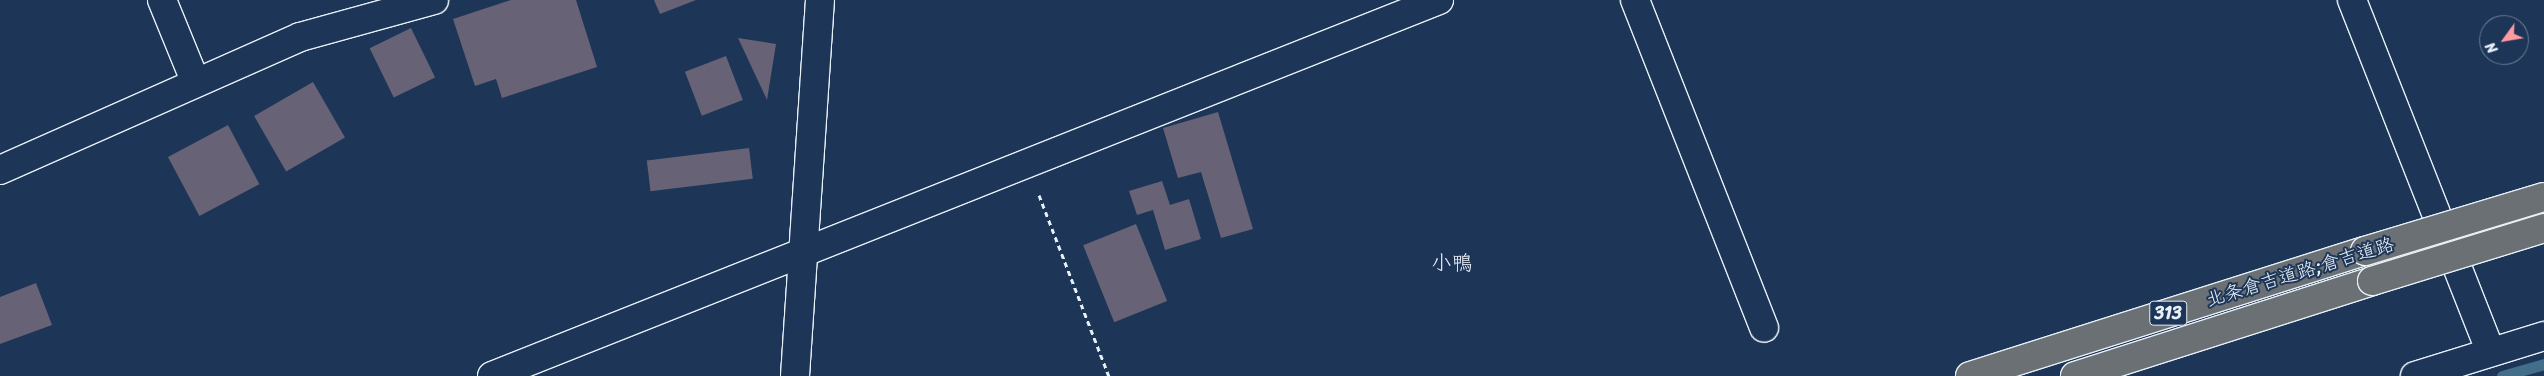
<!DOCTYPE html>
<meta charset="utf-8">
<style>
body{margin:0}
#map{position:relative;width:2544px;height:376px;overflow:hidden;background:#1d3557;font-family:Sriracha,"Klee One",sans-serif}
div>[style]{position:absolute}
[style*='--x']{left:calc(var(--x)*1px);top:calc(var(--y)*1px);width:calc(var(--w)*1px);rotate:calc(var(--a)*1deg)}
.stream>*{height:11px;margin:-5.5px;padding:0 5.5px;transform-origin:5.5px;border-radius:5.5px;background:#426e89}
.building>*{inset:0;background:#676275;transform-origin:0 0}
.path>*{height:3px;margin-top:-1.5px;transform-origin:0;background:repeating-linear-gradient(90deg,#e8f1f8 0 5px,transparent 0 9px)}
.roads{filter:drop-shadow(1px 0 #e8f1f8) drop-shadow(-1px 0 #e8f1f8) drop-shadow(0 1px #e8f1f8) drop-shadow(0 -1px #e8f1f8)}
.minor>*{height:28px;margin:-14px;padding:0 14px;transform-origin:14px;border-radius:14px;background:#1d3557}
.highway>*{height:28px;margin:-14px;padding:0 14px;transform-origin:14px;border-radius:14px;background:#6a7074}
.bridges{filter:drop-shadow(1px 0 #e8f1f8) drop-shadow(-1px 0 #e8f1f8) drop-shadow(0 1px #e8f1f8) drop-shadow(0 -1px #e8f1f8)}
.highway-bridge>*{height:28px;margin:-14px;padding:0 14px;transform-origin:14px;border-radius:14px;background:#6a7074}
span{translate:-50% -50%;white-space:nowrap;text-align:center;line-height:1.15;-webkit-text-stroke:4px #1d3557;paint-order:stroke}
.shield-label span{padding:1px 4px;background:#1d3557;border:1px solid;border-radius:4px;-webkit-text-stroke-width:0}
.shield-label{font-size:18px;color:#e8f1f8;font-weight:700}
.street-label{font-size:19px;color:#e8f1f8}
.quarter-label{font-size:21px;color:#e8f1f8}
.north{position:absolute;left:2479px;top:15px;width:50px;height:50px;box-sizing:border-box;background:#1d3557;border:1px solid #6e8097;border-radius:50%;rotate:238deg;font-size:14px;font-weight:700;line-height:20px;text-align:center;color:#e8f1f8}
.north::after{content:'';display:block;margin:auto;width:18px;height:22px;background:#ff9aa2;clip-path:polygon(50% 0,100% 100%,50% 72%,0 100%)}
</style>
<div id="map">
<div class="stream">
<div style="--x:2502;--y:376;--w:44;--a:-15.9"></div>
</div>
<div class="building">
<div style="clip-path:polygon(511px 0,576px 0,597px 67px,502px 98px,496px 79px,475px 86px,453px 19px)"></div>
<div style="clip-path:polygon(654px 0,696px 0,660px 14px)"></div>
<div style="left:411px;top:28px;width:55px;height:46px;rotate:64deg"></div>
<div style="clip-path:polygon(738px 38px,776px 44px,767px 100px)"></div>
<div style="left:726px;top:56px;width:47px;height:44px;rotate:69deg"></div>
<div style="left:313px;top:82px;width:64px;height:68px;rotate:60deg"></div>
<div style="clip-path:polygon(1218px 112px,1253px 229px,1221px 238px,1201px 172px,1178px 178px,1163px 128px)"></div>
<div style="left:228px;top:125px;width:67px;height:68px;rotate:62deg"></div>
<div style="left:749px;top:148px;width:31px;height:103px;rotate:83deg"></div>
<div style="clip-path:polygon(1162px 181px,1170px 205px,1189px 199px,1201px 239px,1165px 250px,1153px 210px,1137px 215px,1129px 191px)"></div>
<div style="left:1136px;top:224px;width:83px;height:57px;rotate:68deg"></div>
<div style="clip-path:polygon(36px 283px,52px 325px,0 344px,0 297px)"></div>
</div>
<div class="path">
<div style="--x:1039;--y:195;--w:194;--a:68.9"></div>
</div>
<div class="roads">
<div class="minor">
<div style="--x:162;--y:0;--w:87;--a:67.8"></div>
<div style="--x:1635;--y:0;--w:352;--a:68.5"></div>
<div style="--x:2352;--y:0;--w:378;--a:68.5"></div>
<div style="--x:0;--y:170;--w:328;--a:-23.9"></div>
<div style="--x:300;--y:37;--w:139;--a:-15.4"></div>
<div style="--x:492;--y:376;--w:1019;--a:-21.66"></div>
<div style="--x:795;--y:376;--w:377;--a:-86.2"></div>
<div style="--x:2415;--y:376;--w:135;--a:-17.2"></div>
</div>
<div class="highway">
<div style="--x:1970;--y:376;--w:414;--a:-17.6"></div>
<div style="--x:2075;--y:376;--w:312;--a:-17.7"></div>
</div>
</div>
<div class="bridges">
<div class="highway-bridge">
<div style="--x:2365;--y:251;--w:187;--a:-16.8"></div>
<div style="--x:2372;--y:281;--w:180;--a:-17.1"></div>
</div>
</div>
<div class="shield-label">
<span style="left:2168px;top:313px">313</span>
</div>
<div class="street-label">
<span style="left:2300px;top:272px;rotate:-17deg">北条倉吉道路;倉吉道路</span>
</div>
<div class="quarter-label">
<span style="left:1452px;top:263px">小鴨</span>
</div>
<div class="north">N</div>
</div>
